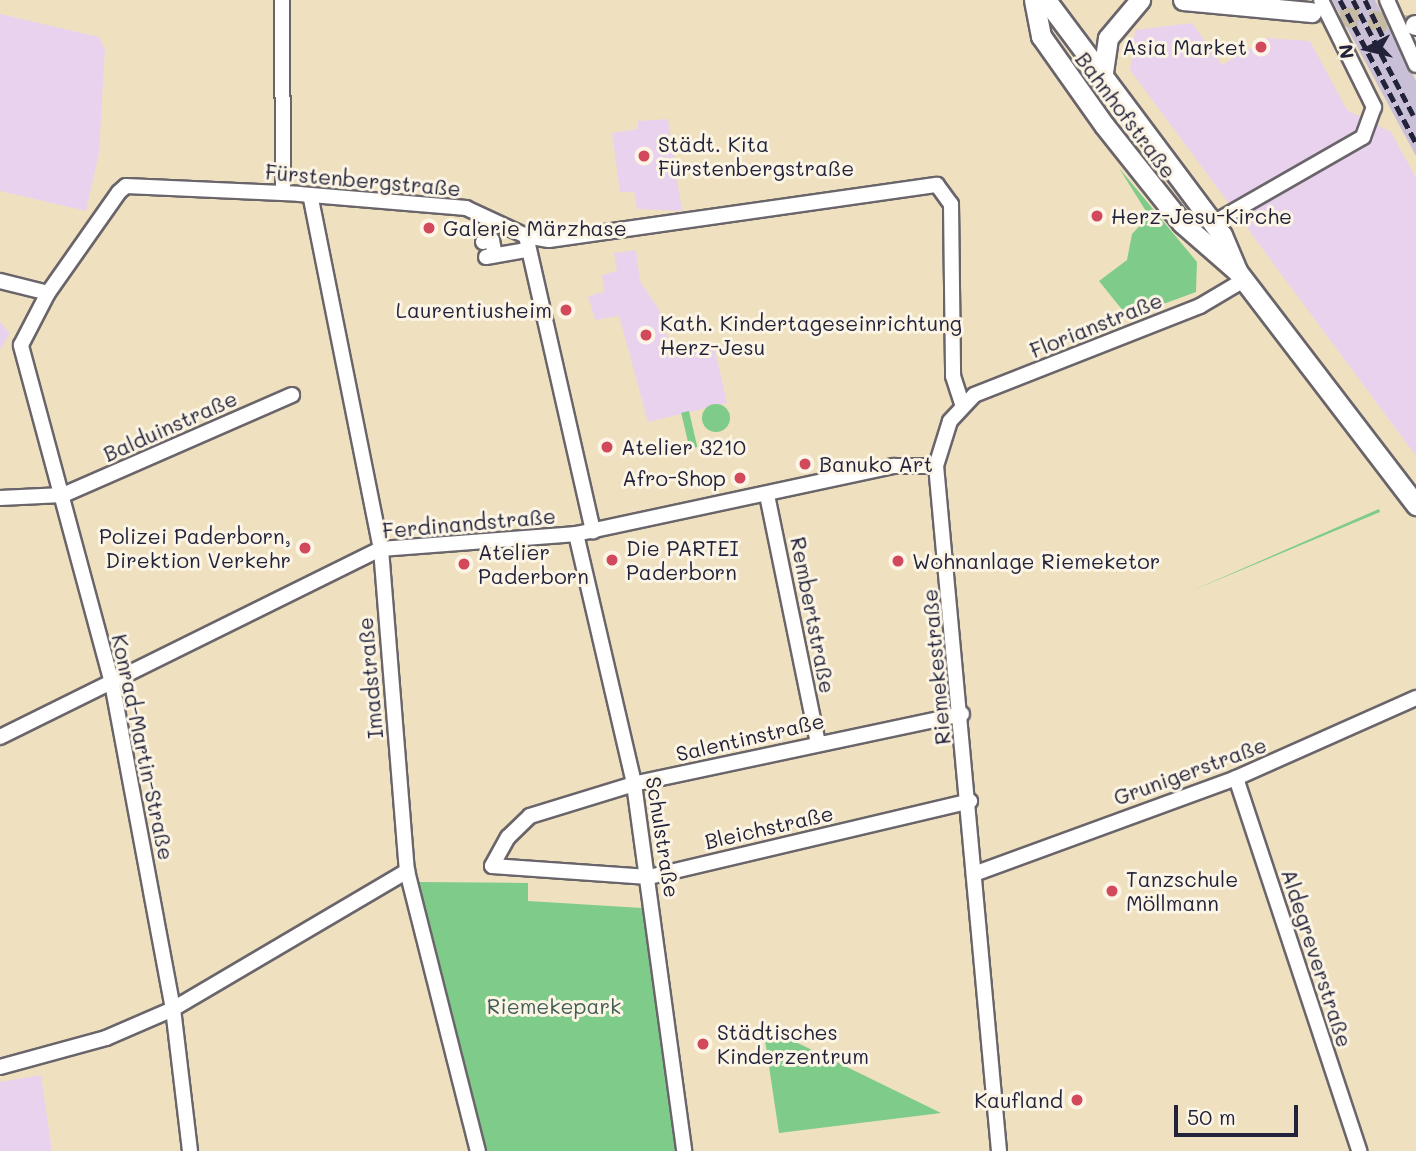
<!DOCTYPE html>
<meta charset="utf-8">
<style>
body{margin:0}
#map{position:relative;width:1416px;height:1151px;overflow:hidden;background:#efe1c0;font-family:Mali,sans-serif}
div>[style]{position:absolute}
[style*='--x']{left:calc(var(--x)*1px);top:calc(var(--y)*1px);width:calc(var(--w)*1px);rotate:calc(var(--a)*1deg)}
.built>*{inset:0;background:#e9d2ed}
.industrial>*{inset:0;background:#c9bfd7}
.green>*{inset:0;background:#7ecb8a;transform-origin:0 0}
.round{border-radius:50%}
.secondary-tunnel>*{height:19px;margin-top:-9.5px;transform-origin:0;background:repeating-linear-gradient(90deg,#c6bba5 0 19px,transparent 0 29px)}
.roads{filter:drop-shadow(2px 0 #6a656a) drop-shadow(-2px 0 #6a656a) drop-shadow(0 2px #6a656a) drop-shadow(0 -2px #6a656a)}
.minor>*{height:14px;margin:-7px;padding:0 7px;transform-origin:7px;border-radius:7px;background:#fff}
.secondary>*{height:19px;margin:-9.5px;padding:0 9.5px;transform-origin:9.5px;border-radius:9.5px;background:#fff}
.rail>*{height:5px;margin-top:-2.5px;transform-origin:0;background:repeating-linear-gradient(90deg,#22223b 0 10px,transparent 0 15px)}
.dots>*{width:19px;height:19px;translate:-50% -50%;box-sizing:border-box;border:4px solid #fcf5e5;border-radius:50%}
span{translate:-50% -50%;white-space:nowrap;text-align:center;line-height:1.15;-webkit-text-stroke:6px #fcf5e5;paint-order:stroke}
.poi-label{font-size:21px;color:#22223b}
.right{translate:-100% -50%;text-align:right}
.left{translate:0 -50%;text-align:left}
.street-label{font-size:21px;color:#22223b}
.park-label{font-size:21px;color:#425d57}
.north{position:absolute;left:1332px;top:14px;width:70px;height:70px;-webkit-text-stroke:5px #fcf5e5;paint-order:stroke;rotate:263deg;font-size:19px;font-weight:700;line-height:28px;text-align:center;color:#22223b}
.north::after{content:'';display:block;margin:auto;width:24px;height:32px;background:#22223b;clip-path:polygon(50% 0,100% 100%,50% 72%,0 100%)}
.scale{position:absolute;left:1174px;top:1105px;width:124px;height:32px;box-sizing:border-box;border:4px solid #22223b;border-top:0;padding-left:9px;font-size:21px;line-height:24px;white-space:nowrap;color:#22223b;-webkit-text-stroke:5px #fcf5e5;paint-order:stroke}
</style>
<div id="map">
<div class="built">
<div style="clip-path:polygon(0 14px,99px 37px,105px 49px,99px 153px,86px 211px,0 191px)"></div>
<div style="clip-path:polygon(1192px 23px,1222px 65px,1267px 38px,1310px 41px,1347px 110px,1391px 132px,1416px 178px,1416px 456px,1130px 70px,1135px 30px)"></div>
<div style="clip-path:polygon(668px 119px,682px 211px,637px 209px,634px 192px,620px 192px,612px 133px,638px 129px,638px 121px)"></div>
<div style="clip-path:polygon(636px 250px,640px 281px,660px 311px,673px 356px,714px 346px,727px 403px,648px 422px,619px 316px,595px 320px,588px 296px,604px 292px,602px 275px,617px 271px,614px 253px)"></div>
<div style="clip-path:polygon(0 322px,10px 333px,0 350px)"></div>
<div style="clip-path:polygon(41px 1075px,52px 1151px,0 1151px,0 1082px)"></div>
</div>
<div class="industrial">
<div style="clip-path:polygon(1332px 0,1375px 0,1416px 81px,1416px 156px)"></div>
</div>
<div class="green">
<div style="clip-path:polygon(1119px 168px,1197px 262px,1196px 292px,1128px 317px,1099px 281px,1127px 260px,1132px 234px,1149px 216px)"></div>
<div class="round" style="left:702px;top:404px;width:28px;height:28px"></div>
<div style="left:689px;top:411px;width:37px;height:8px;rotate:77deg"></div>
<div style="clip-path:polygon(1379px 509px,1380px 512px,1191px 591px)"></div>
<div style="clip-path:polygon(418px 882px,528px 883px,528px 901px,642px 908px,678px 1151px,487px 1151px)"></div>
<div style="clip-path:polygon(763px 1026px,941px 1113px,779px 1133px)"></div>
</div>
<div class="secondary-tunnel">
<div style="--x:1311;--y:12;--w:103;--a:7.3"></div>
</div>
<div class="roads">
<div class="minor">
<div style="--x:282;--y:0;--w:193;--a:89.7"></div>
<div style="--x:1387;--y:0;--w:71;--a:66"></div>
<div style="--x:311;--y:199;--w:357;--a:78.7"></div>
<div style="--x:381;--y:549;--w:323;--a:85.4"></div>
<div style="--x:407;--y:871;--w:289;--a:75.8"></div>
<div style="--x:1213;--y:223;--w:173;--a:-29.8"></div>
<div style="--x:1363;--y:137;--w:32;--a:-70"></div>
<div style="--x:1374;--y:107;--w:119;--a:-116.4"></div>
<div style="--x:526;--y:236;--w:303;--a:77.2"></div>
<div style="--x:483;--y:242;--w:9;--a:-13"></div>
<div style="--x:492;--y:240;--w:15;--a:79"></div>
<div style="--x:486;--y:257;--w:40;--a:-10"></div>
<div style="--x:0;--y:281;--w:49;--a:14"></div>
<div style="--x:767;--y:495;--w:253;--a:78.4"></div>
<div style="--x:0;--y:498;--w:63;--a:-2.7"></div>
<div style="--x:63;--y:495;--w:250;--a:-23.6"></div>
<div style="--x:576;--y:534;--w:257;--a:76.9"></div>
<div style="--x:634;--y:784;--w:370;--a:82.2"></div>
<div style="--x:962;--y:714;--w:335;--a:168"></div>
<div style="--x:634;--y:784;--w:109;--a:162.9"></div>
<div style="--x:530;--y:816;--w:30;--a:136"></div>
<div style="--x:508;--y:837;--w:33;--a:119"></div>
<div style="--x:492;--y:866;--w:157;--a:4"></div>
<div style="--x:649;--y:877;--w:330;--a:-13.3"></div>
<div style="--x:0;--y:737;--w:425;--a:-26.3"></div>
<div style="--x:381;--y:549;--w:196;--a:-4.4"></div>
<div style="--x:576;--y:534;--w:325;--a:-12.1"></div>
<div style="--x:894;--y:466;--w:42;--a:0"></div>
<div style="--x:1236;--y:778;--w:393;--a:71.7"></div>
<div style="--x:974;--y:874;--w:279;--a:-20.1"></div>
<div style="--x:1236;--y:778;--w:197;--a:-24"></div>
<div style="--x:0;--y:1067;--w:110;--a:-15.3"></div>
<div style="--x:106;--y:1038;--w:73;--a:-23.4"></div>
<div style="--x:173;--y:1009;--w:272;--a:-30.5"></div>
<div style="--x:190;--y:1151;--w:143;--a:-96.8"></div>
<div style="--x:173;--y:1009;--w:332;--a:-100.6"></div>
<div style="--x:112;--y:683;--w:350;--a:-105.1"></div>
<div style="--x:21;--y:345;--w:59;--a:-62.6"></div>
<div style="--x:48;--y:293;--w:123;--a:-54.9"></div>
<div style="--x:119;--y:192;--w:9;--a:-41"></div>
<div style="--x:126;--y:186;--w:173;--a:2.6"></div>
<div style="--x:299;--y:194;--w:168;--a:4.8"></div>
<div style="--x:466;--y:208;--w:66;--a:25"></div>
<div style="--x:526;--y:236;--w:23;--a:10"></div>
<div style="--x:549;--y:240;--w:392;--a:-8.1"></div>
<div style="--x:937;--y:185;--w:24;--a:54"></div>
<div style="--x:951;--y:204;--w:172;--a:89.3"></div>
<div style="--x:953;--y:376;--w:29;--a:72"></div>
<div style="--x:999;--y:1151;--w:688;--a:-95.25"></div>
<div style="--x:936;--y:466;--w:47;--a:-72.7"></div>
<div style="--x:950;--y:421;--w:35;--a:-47"></div>
<div style="--x:974;--y:395;--w:243;--a:-21.5"></div>
<div style="--x:1200;--y:306;--w:51;--a:-30.6"></div>
</div>
<div class="secondary">
<div style="--x:1034;--y:0;--w:37;--a:79"></div>
<div style="--x:1041;--y:36;--w:109;--a:54.7"></div>
<div style="--x:1104;--y:125;--w:125;--a:51.5"></div>
<div style="--x:1182;--y:223;--w:73;--a:41.1"></div>
<div style="--x:1237;--y:271;--w:295;--a:52.6"></div>
<div style="--x:1046;--y:0;--w:294;--a:53.2"></div>
<div style="--x:1222;--y:235;--w:39;--a:67"></div>
<div style="--x:1183;--y:0;--w:129;--a:5.4"></div>
<div style="--x:1415;--y:25;--w:1;--a:0"></div>
<div style="--x:1102;--y:79;--w:41;--a:-81.7"></div>
<div style="--x:1108;--y:38;--w:50;--a:-49.9"></div>
</div>
</div>
<div class="rail">
<div style="--x:1340;--y:0;--w:162;--a:62"></div>
<div style="--x:1353;--y:0;--w:130;--a:62.4"></div>
<div style="--x:1365;--y:0;--w:41;--a:64.1"></div>
</div>
<div class="dots">
<div style="left:1261px;top:47px;background:#d1495b"></div>
<div style="left:644px;top:156px;background:#d1495b"></div>
<div style="left:1097px;top:216px;background:#d1495b"></div>
<div style="left:429px;top:228px;background:#d1495b"></div>
<div style="left:566px;top:310px;background:#d1495b"></div>
<div style="left:646px;top:335px;background:#d1495b"></div>
<div style="left:607px;top:447px;background:#d1495b"></div>
<div style="left:805px;top:464px;background:#d1495b"></div>
<div style="left:740px;top:478px;background:#d1495b"></div>
<div style="left:305px;top:548px;background:#d1495b"></div>
<div style="left:612px;top:560px;background:#d1495b"></div>
<div style="left:898px;top:561px;background:#d1495b"></div>
<div style="left:464px;top:564px;background:#d1495b"></div>
<div style="left:1112px;top:891px;background:#d1495b"></div>
<div style="left:703px;top:1044px;background:#d1495b"></div>
<div style="left:1077px;top:1100px;background:#d1495b"></div>
</div>
<div class="poi-label">
<span class="right" style="left:1247px;top:47px">Asia Market</span>
<span class="left" style="left:658px;top:156px">Städt. Kita<br>Fürstenbergstraße</span>
<span class="left" style="left:1111px;top:216px">Herz-Jesu-Kirche</span>
<span class="left" style="left:443px;top:228px">Galerie Märzhase</span>
<span class="right" style="left:552px;top:310px">Laurentiusheim</span>
<span class="left" style="left:660px;top:335px">Kath. Kindertageseinrichtung<br>Herz-Jesu</span>
<span class="left" style="left:621px;top:447px">Atelier 3210</span>
<span class="left" style="left:819px;top:464px">Banuko Art</span>
<span class="right" style="left:726px;top:478px">Afro-Shop</span>
<span class="right" style="left:291px;top:548px">Polizei Paderborn,<br>Direktion Verkehr</span>
<span class="left" style="left:626px;top:560px">Die PARTEI<br>Paderborn</span>
<span class="left" style="left:478px;top:564px">Atelier<br>Paderborn</span>
<span class="left" style="left:912px;top:561px">Wohnanlage Riemeketor</span>
<span class="left" style="left:1126px;top:891px">Tanzschule<br>Möllmann</span>
<span class="left" style="left:717px;top:1044px">Städtisches<br>Kinderzentrum</span>
<span class="right" style="left:1063px;top:1100px">Kaufland</span>
</div>
<div class="street-label">
<span style="left:1126px;top:115px;rotate:53deg">Bahnhofstraße</span>
<span style="left:363px;top:180px;rotate:5deg">Fürstenbergstraße</span>
<span style="left:1096px;top:325px;rotate:-22deg">Florianstraße</span>
<span style="left:170px;top:426px;rotate:-24deg">Balduinstraße</span>
<span style="left:469px;top:523px;rotate:-5deg">Ferdinandstraße</span>
<span style="left:813px;top:615px;rotate:79deg">Rembertstraße</span>
<span style="left:936px;top:667px;rotate:-95deg">Riemekestraße</span>
<span style="left:370px;top:678px;rotate:-95deg">Imadstraße</span>
<span style="left:750px;top:737px;rotate:-13deg">Salentinstraße</span>
<span style="left:143px;top:747px;rotate:78deg">Konrad-Martin-Straße</span>
<span style="left:1190px;top:771px;rotate:-20deg">Grunigerstraße</span>
<span style="left:769px;top:827px;rotate:-13deg">Bleichstraße</span>
<span style="left:663px;top:837px;rotate:81deg">Schulstraße</span>
<span style="left:1317px;top:958px;rotate:72deg">Aldegreverstraße</span>
</div>
<div class="park-label">
<span style="left:554px;top:1006px">Riemekepark</span>
</div>
<div class="north">N</div>
<div class="scale">50 m</div>
</div>
